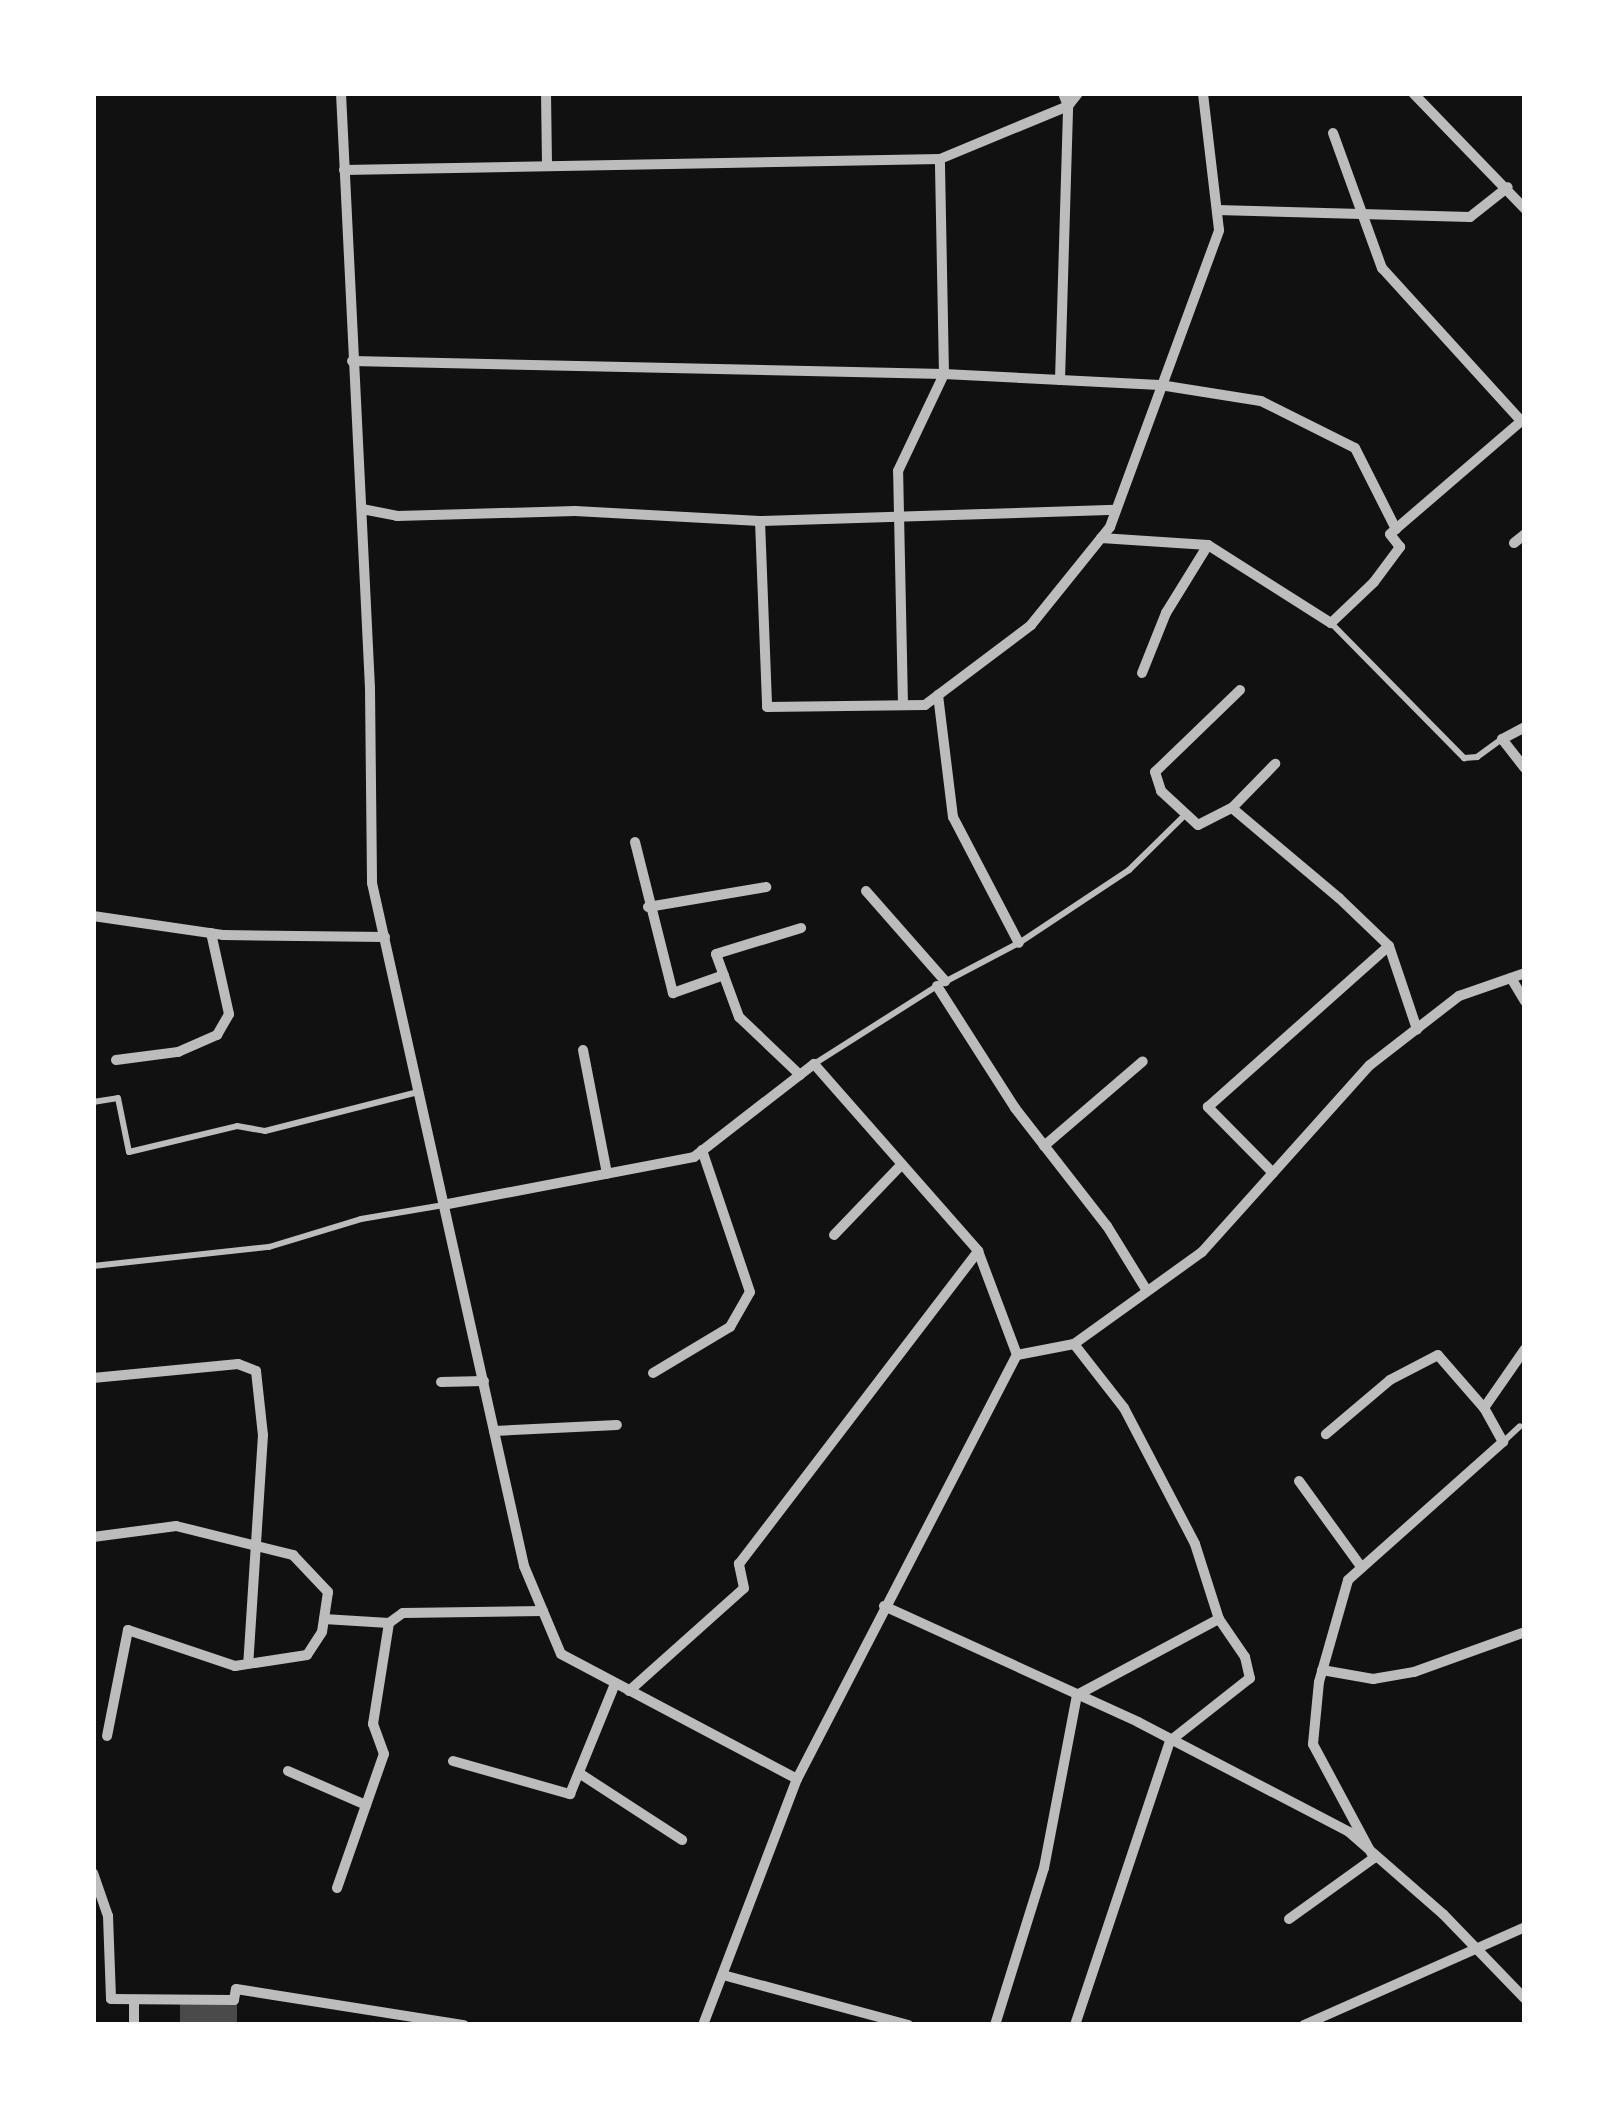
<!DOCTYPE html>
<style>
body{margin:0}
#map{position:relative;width:1618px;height:2118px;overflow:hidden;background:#111;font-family:"Exo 2",sans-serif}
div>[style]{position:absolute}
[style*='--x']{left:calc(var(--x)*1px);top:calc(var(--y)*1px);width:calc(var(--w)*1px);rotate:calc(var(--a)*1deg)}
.building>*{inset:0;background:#4a4a4a;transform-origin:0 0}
.service>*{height:6px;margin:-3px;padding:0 3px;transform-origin:3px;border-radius:3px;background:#bcbcbc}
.minor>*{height:10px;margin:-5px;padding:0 5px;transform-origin:5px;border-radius:5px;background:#bcbcbc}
span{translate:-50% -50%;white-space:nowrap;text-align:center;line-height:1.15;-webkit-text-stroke:12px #fff;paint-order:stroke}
.frame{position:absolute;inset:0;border:96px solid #fff;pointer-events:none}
</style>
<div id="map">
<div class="building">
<div style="left:237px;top:2002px;width:23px;height:57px;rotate:90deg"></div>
</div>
<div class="service">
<div style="--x:1331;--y:623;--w:190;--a:45.4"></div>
<div style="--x:1464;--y:758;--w:13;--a:-4"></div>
<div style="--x:1477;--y:757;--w:31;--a:-36"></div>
<div style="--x:814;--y:1064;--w:146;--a:-32.4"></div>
<div style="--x:937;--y:986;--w:93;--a:-27.7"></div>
<div style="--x:1019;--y:943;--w:132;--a:-33.6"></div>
<div style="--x:1129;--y:870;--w:80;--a:-44.5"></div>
<div style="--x:93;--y:1102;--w:25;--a:-9"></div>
<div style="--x:118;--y:1098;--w:55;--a:78.5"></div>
<div style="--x:129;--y:1152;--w:111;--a:-13.5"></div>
<div style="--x:237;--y:1126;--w:28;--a:10"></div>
<div style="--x:265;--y:1131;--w:158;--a:-14.3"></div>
<div style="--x:93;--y:1266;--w:177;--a:-6.2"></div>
<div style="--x:269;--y:1247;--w:96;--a:-16.9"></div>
<div style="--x:361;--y:1219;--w:84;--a:-9.6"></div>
<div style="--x:1503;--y:1442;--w:23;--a:-43"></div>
</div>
<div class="minor">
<div style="--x:341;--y:93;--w:597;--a:87.21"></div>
<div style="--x:370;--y:689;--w:194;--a:89.4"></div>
<div style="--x:372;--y:883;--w:700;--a:77.45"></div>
<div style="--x:524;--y:1566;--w:95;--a:67.2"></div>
<div style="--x:561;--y:1654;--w:267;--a:27.9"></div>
<div style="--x:546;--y:93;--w:73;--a:89.2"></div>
<div style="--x:1413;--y:93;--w:161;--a:46"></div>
<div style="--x:1333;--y:133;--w:144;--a:70.1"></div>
<div style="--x:1382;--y:268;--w:207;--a:47.7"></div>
<div style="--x:344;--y:170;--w:596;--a:-1.06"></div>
<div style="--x:1217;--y:210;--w:253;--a:1.6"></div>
<div style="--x:1470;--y:217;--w:48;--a:-38.3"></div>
<div style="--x:352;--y:361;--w:592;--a:1.26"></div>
<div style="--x:944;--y:374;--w:215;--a:-91.1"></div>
<div style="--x:940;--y:159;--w:139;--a:-22.5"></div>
<div style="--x:1068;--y:106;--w:14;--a:-111"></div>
<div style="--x:1060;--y:380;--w:274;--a:-88.3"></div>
<div style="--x:1068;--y:106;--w:16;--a:-52"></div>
<div style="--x:362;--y:509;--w:36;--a:11"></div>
<div style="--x:397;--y:516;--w:178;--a:-1.6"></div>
<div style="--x:575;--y:511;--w:185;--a:3.1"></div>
<div style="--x:760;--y:521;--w:356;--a:-1.8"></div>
<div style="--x:760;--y:521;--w:186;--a:87.8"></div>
<div style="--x:767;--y:707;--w:158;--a:-0.7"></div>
<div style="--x:925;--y:705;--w:133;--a:-37"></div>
<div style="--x:1031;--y:625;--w:126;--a:-51.1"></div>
<div style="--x:1110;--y:527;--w:316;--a:-69.8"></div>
<div style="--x:1219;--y:230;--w:138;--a:-96.7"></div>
<div style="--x:1101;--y:538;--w:107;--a:3.7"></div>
<div style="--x:1208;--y:545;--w:146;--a:32.4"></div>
<div style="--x:1331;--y:623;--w:59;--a:-43.6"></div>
<div style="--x:1374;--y:582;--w:44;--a:-53.4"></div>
<div style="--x:1400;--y:547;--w:16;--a:-128"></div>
<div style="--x:1390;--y:534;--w:178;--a:-40.7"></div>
<div style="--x:1514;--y:543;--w:14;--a:-39"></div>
<div style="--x:1142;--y:673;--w:65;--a:-68.2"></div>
<div style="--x:1166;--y:613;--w:80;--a:-58.3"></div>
<div style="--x:1240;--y:690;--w:118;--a:136"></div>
<div style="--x:1155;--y:772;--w:20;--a:72"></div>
<div style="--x:1161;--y:791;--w:50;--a:42.6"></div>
<div style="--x:1198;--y:825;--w:38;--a:-27"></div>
<div style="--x:1232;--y:808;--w:140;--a:40.1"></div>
<div style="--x:1339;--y:898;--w:69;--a:43.8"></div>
<div style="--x:1389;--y:946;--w:88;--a:71.4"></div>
<div style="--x:938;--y:695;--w:123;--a:83"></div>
<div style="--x:953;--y:817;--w:142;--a:62.4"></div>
<div style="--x:903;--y:705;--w:234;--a:-91.2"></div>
<div style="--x:898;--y:471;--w:107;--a:-64.6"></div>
<div style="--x:944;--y:374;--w:216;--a:2.9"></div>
<div style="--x:1160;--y:385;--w:102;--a:9"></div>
<div style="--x:1261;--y:401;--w:105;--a:26.6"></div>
<div style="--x:1355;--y:448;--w:91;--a:63.2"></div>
<div style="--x:1525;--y:727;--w:26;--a:152"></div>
<div style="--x:1502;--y:739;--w:37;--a:52"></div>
<div style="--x:1232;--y:808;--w:62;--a:-45.7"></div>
<div style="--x:635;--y:842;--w:156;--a:75.9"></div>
<div style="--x:673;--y:993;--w:54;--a:-19.4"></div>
<div style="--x:866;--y:891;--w:120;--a:48.7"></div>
<div style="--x:648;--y:907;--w:120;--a:-9.6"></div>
<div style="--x:93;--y:916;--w:131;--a:8.3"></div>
<div style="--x:223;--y:935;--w:162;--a:0.7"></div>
<div style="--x:1511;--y:978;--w:27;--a:59"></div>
<div style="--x:937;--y:986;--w:145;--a:57.4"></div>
<div style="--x:1015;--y:1108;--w:150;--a:52.1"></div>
<div style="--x:1107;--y:1226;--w:76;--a:58.4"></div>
<div style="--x:583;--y:1050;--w:126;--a:79"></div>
<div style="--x:116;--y:1060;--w:63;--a:-7.4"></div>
<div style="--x:178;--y:1052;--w:43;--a:-23.6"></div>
<div style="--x:217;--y:1035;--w:24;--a:-60"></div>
<div style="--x:229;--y:1014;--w:83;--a:-102.5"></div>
<div style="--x:800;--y:1075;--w:84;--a:-136.4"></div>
<div style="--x:739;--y:1017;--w:67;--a:-110.1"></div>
<div style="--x:716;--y:954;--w:89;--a:-17"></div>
<div style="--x:1044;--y:1146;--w:130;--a:-40.6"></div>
<div style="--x:1273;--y:1173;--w:93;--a:-134.6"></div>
<div style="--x:1208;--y:1107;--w:242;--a:-41.7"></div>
<div style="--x:448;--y:1204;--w:250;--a:-10.8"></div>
<div style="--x:694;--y:1157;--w:152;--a:-37.8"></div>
<div style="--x:814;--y:1064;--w:249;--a:48.7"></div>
<div style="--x:978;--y:1251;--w:111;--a:69.4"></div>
<div style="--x:1017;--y:1355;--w:58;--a:-10.9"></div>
<div style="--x:1074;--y:1344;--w:158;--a:-35.7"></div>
<div style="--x:1202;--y:1252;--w:251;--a:-48.1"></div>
<div style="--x:1370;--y:1065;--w:113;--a:-37.8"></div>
<div style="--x:1459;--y:996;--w:70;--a:-19.2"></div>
<div style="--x:834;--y:1235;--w:98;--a:-46.2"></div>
<div style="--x:1074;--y:1344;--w:81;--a:52"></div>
<div style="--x:1124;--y:1408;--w:153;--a:62.4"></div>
<div style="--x:1195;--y:1544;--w:79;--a:72.3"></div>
<div style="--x:653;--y:1373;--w:90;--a:-30.9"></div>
<div style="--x:730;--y:1327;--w:40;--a:-60.3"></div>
<div style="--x:750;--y:1292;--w:150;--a:-108.7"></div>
<div style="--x:93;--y:1378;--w:146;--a:-5.5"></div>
<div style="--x:238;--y:1364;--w:19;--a:21"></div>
<div style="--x:256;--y:1371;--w:64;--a:83.8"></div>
<div style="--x:263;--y:1435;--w:229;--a:93.7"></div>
<div style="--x:441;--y:1382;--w:43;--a:-1.3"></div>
<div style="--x:1484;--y:1408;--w:72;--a:-55.2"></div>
<div style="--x:494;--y:1431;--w:123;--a:-2.8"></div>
<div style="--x:1299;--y:1481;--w:107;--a:54.1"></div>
<div style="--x:93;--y:1537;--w:84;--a:-7.5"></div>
<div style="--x:176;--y:1526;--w:121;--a:13.9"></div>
<div style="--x:293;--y:1555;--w:51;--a:46.6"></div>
<div style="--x:328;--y:1592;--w:40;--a:98.5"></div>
<div style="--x:322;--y:1632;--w:27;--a:123"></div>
<div style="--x:307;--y:1655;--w:73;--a:171.3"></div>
<div style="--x:235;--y:1666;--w:113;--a:-161.4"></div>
<div style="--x:128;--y:1630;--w:108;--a:101.2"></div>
<div style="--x:884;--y:1606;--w:279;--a:24.5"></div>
<div style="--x:1138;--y:1722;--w:238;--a:27.5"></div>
<div style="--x:1349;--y:1832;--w:125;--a:41.1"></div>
<div style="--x:1443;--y:1914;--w:118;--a:46"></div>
<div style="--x:324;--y:1619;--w:65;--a:3.5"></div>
<div style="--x:389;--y:1623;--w:17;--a:-36"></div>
<div style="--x:403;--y:1613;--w:140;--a:-0.8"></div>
<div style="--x:1322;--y:1670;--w:52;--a:10"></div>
<div style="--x:1373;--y:1679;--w:42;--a:-9.7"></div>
<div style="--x:1414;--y:1672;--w:118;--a:-19.8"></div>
<div style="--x:629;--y:1691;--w:154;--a:-41.8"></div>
<div style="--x:744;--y:1588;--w:25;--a:-102"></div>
<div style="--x:739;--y:1564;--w:394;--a:-52.6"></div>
<div style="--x:453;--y:1761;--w:122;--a:15.8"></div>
<div style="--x:570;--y:1794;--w:119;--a:-67.8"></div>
<div style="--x:288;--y:1771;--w:85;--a:23.6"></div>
<div style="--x:579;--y:1773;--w:123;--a:33"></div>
<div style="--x:93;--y:1873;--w:46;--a:70.8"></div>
<div style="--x:108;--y:1916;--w:83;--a:87.9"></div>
<div style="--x:111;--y:1999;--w:123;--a:0.5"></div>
<div style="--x:234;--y:2000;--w:11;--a:-80"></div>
<div style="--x:236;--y:1989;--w:231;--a:9"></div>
<div style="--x:337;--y:1888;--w:142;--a:-70.7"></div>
<div style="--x:384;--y:1754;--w:32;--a:-110"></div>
<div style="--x:373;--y:1724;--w:102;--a:-81"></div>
<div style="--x:1289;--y:1919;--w:105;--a:-35.7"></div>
<div style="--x:1374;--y:1858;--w:129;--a:-118.2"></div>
<div style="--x:1313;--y:1744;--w:62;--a:-84.5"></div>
<div style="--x:1319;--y:1682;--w:106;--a:-74.1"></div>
<div style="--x:1348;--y:1580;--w:208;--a:-41.7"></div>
<div style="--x:1503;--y:1442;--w:39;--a:-119"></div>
<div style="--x:1484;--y:1408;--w:70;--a:-131"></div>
<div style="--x:1438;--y:1355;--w:54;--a:152.5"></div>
<div style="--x:1390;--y:1380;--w:84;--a:139.8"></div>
<div style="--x:723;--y:1975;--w:192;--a:15.1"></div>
<div style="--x:134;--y:2025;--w:22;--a:-90"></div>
<div style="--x:703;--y:2025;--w:263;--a:-69.1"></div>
<div style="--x:797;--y:1779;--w:478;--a:-62.6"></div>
<div style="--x:995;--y:2025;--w:164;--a:-72.7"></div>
<div style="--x:1044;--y:1868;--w:176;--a:-79.2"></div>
<div style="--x:1077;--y:1695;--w:161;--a:-28.2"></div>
<div style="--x:1219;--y:1619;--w:46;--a:55.6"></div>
<div style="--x:1245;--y:1657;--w:22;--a:77"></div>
<div style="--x:1250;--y:1678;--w:102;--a:141.8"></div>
<div style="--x:1170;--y:1741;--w:299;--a:108.5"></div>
<div style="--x:1304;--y:2025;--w:242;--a:-23.9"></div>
</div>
<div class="frame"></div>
</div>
